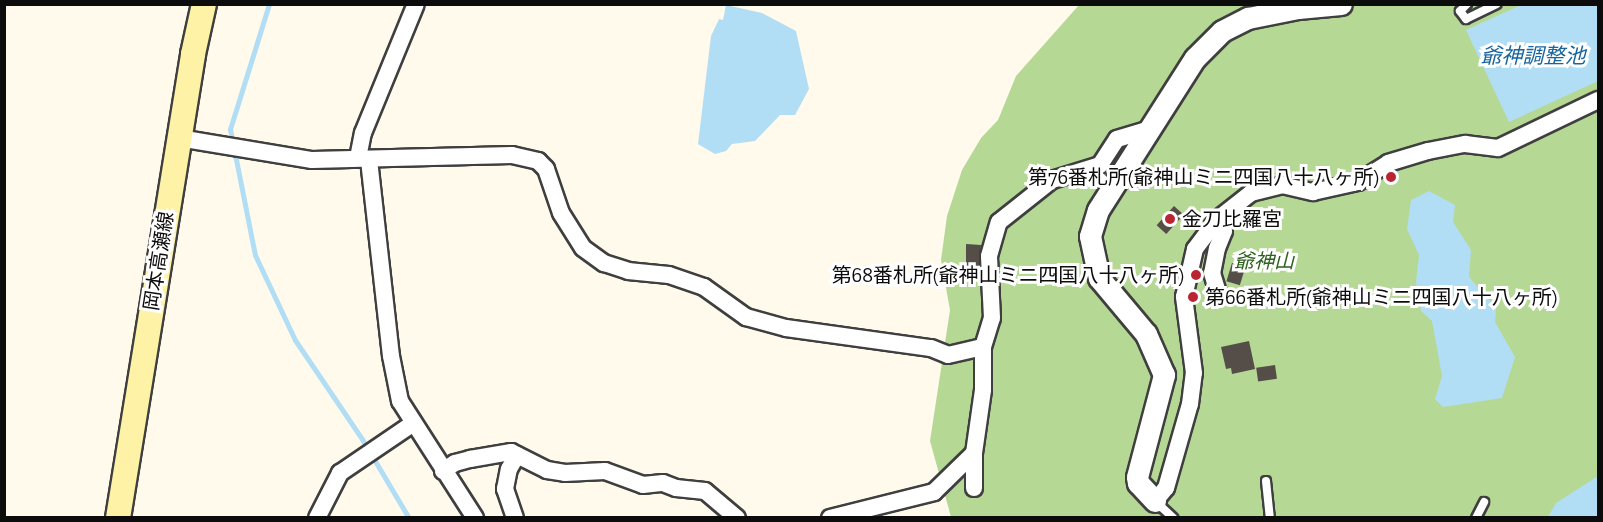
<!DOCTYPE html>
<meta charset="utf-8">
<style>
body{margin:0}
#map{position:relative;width:1603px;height:522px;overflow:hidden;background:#fffaeb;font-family:"Zilla Slab","Noto Sans JP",serif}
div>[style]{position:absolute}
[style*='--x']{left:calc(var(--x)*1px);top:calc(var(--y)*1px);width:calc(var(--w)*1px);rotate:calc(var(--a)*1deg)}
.forest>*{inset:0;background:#b6d895}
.water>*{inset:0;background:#b1def5}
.stream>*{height:5px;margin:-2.5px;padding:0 2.5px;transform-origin:2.5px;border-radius:2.5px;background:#b1def5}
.building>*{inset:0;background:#544d48;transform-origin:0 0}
.roads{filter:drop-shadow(2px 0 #3f3f3f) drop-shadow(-2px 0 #3f3f3f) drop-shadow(0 2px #3f3f3f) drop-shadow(0 -2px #3f3f3f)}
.service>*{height:8px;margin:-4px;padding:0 4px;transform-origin:4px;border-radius:4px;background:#fff}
.minor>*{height:16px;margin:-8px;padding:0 8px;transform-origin:8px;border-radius:8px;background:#fff}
.tertiary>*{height:21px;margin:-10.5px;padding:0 10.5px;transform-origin:10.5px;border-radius:10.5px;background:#fff}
.secondary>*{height:24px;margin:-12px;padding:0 12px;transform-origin:12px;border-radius:12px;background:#fef2a7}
.dots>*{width:16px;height:16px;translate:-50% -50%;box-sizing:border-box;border:3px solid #fff;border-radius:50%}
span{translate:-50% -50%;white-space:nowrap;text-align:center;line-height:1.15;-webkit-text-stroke:6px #fff;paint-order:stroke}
.poi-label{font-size:20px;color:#0c0c0c}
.right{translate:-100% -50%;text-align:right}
.left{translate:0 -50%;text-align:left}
.street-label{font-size:20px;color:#0c0c0c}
.park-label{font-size:20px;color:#2e621e;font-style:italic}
.water-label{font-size:21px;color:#18669b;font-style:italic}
.frame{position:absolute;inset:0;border:6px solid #0c0c0c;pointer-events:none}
</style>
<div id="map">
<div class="forest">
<div style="clip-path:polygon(1079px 5px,1598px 5px,1598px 517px,951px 517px,930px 441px,950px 310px,941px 260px,947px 216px,962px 170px,981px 138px,998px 120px,1016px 76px)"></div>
</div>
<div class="water">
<div style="clip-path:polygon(726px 5px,762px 13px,796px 31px,809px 89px,795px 115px,780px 115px,755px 141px,732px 144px,726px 151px,715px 154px,698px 144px,711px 36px,719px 19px,723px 20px)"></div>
<div style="clip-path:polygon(1521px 5px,1598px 5px,1598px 81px,1509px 122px,1466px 30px)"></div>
<div style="clip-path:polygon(1429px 191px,1455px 205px,1453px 222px,1471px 250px,1469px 277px,1496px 308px,1495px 322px,1515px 357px,1502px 398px,1443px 407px,1435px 399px,1442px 376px,1432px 321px,1421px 311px,1416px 282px,1419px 255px,1407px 229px,1411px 200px)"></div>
<div style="clip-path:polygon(1598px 476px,1598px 517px,1548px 517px,1556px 503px)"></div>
</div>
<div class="stream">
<div style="--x:269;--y:4;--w:131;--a:107.3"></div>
<div style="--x:230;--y:129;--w:128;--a:78.8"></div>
<div style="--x:255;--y:255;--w:94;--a:64.8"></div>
<div style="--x:295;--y:340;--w:120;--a:55.9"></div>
<div style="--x:362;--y:439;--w:92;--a:59.3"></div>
</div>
<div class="building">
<div style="left:1174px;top:206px;width:13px;height:26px;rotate:42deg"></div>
<div style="clip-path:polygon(966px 244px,981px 245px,979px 270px,966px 270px)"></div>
<div style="left:1232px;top:263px;width:14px;height:19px;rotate:17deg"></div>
<div style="clip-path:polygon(1249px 341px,1255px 369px,1232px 374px,1231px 368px,1226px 369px,1221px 347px)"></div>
<div style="left:1275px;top:365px;width:14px;height:19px;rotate:82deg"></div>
</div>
<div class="roads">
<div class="service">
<div style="--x:1467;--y:4;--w:10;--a:135"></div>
<div style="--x:1460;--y:11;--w:10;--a:53"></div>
<div style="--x:1466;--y:19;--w:34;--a:-26"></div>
<div style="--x:1266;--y:481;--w:37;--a:84"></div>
<div style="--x:1155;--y:501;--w:25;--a:43"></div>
<div style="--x:1476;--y:518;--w:18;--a:-63"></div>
</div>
<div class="minor">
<div style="--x:179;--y:138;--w:135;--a:9.4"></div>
<div style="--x:312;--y:160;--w:200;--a:-1.4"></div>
<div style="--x:512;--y:155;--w:27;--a:13"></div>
<div style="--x:538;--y:161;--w:11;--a:45"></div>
<div style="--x:546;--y:169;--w:46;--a:71.2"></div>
<div style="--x:561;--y:213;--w:41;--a:57.8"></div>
<div style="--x:583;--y:248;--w:26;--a:36"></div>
<div style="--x:604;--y:263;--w:25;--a:18"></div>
<div style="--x:628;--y:271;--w:41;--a:5.6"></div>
<div style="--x:669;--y:275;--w:37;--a:19"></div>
<div style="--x:704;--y:287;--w:52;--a:35.5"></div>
<div style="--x:746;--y:317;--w:41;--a:15.4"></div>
<div style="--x:786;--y:328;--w:146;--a:7.9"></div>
<div style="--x:931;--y:348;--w:18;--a:22"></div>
<div style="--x:948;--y:355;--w:36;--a:-13"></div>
<div style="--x:983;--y:347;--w:43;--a:90"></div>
<div style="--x:983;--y:390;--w:64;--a:98.1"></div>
<div style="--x:974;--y:453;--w:35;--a:90"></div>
<div style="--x:358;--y:158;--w:25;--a:-79"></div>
<div style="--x:363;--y:133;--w:139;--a:-67.7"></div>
<div style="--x:369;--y:160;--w:197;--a:83.6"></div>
<div style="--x:391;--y:356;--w:46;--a:78.7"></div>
<div style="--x:400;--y:401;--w:139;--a:57.3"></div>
<div style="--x:1215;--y:223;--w:12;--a:42"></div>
<div style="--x:1224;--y:231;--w:18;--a:112"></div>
<div style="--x:1217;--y:248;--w:25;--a:101"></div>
<div style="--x:1212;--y:273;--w:21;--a:73"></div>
<div style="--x:983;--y:347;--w:30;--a:-73"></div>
<div style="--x:992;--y:318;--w:62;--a:-92.8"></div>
<div style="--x:989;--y:256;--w:35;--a:-74"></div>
<div style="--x:999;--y:222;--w:68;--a:-38.4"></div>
<div style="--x:1052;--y:180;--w:50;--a:-17.4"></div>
<div style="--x:1100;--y:165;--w:31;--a:-57"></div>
<div style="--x:1117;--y:139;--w:34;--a:-17"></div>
<div style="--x:443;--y:471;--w:14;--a:-34"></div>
<div style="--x:455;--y:463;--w:16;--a:-15"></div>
<div style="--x:470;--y:459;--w:42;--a:-9.7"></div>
<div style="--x:511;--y:452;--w:40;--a:26.6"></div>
<div style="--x:547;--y:470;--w:18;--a:9"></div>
<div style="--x:565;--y:473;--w:40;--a:-2.9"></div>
<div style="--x:605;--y:471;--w:40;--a:20.2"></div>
<div style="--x:643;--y:485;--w:20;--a:-6"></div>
<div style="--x:663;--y:483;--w:14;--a:21"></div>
<div style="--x:676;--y:488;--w:29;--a:6"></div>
<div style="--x:705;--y:491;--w:42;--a:40.2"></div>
<div style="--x:1155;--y:501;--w:17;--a:-50"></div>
<div style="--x:1166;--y:488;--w:87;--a:-74.1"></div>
<div style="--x:1190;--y:404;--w:31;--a:-83"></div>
<div style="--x:1194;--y:373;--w:77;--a:-97.5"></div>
<div style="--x:1184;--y:297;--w:49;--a:-77.1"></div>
<div style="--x:1195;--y:249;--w:38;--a:-53"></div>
<div style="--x:1218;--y:219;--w:42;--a:-38.2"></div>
<div style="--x:1251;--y:193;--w:32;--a:-14"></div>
<div style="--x:1282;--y:185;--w:32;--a:13"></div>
<div style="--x:1313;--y:192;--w:46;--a:-12.5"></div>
<div style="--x:1358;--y:182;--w:36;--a:-32"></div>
<div style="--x:1388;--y:163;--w:42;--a:-16.7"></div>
<div style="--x:1428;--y:151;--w:38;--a:-11"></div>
<div style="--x:1465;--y:144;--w:33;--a:7"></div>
<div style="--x:1498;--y:148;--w:111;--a:-25.6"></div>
<div style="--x:317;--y:518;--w:51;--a:-62.9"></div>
<div style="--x:340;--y:473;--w:87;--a:-34.2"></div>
<div style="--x:515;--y:518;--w:31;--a:-109"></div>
<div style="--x:505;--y:489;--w:20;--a:-79"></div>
<div style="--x:509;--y:469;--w:16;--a:-60"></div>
<div style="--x:830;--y:518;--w:107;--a:-14"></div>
<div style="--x:934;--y:492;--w:56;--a:-44.3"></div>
</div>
<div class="tertiary">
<div style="--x:1155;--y:501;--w:25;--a:-133"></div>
<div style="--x:1138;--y:483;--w:6;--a:-99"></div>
<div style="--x:1137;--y:477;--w:106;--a:-75.2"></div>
<div style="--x:1164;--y:375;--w:45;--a:-113.7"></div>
<div style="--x:1146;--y:334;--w:73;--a:-130"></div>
<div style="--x:1099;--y:278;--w:43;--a:-102.1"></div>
<div style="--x:1090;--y:236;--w:27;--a:-73"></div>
<div style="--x:1098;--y:210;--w:180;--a:-57.5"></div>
<div style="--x:1195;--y:58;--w:38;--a:-45"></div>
<div style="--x:1222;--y:31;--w:29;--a:-27"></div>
<div style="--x:1248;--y:18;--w:51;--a:-11.3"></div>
<div style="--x:1298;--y:8;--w:43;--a:-5.3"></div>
</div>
<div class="secondary">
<div style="--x:118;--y:518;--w:470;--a:-80.8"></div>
<div style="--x:193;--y:54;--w:51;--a:-77.6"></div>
</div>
</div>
<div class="dots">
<div style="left:1391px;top:177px;background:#b92632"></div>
<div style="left:1170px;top:219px;background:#b92632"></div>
<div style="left:1196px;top:275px;background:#b92632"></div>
<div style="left:1193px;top:297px;background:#b92632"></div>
</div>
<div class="poi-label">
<span class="right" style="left:1379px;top:177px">第76番札所(爺神山ミニ四国八十八ヶ所)</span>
<span class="left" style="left:1182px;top:219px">金刀比羅宮</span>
<span class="right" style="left:1184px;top:275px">第68番札所(爺神山ミニ四国八十八ヶ所)</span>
<span class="left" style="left:1205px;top:297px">第66番札所(爺神山ミニ四国八十八ヶ所)</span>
</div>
<div class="street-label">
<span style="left:159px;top:261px;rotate:-81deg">岡本高瀬線</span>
</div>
<div class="park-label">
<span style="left:1264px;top:261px">爺神山</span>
</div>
<div class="water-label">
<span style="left:1533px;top:56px">爺神調整池</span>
</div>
<div class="frame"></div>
</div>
